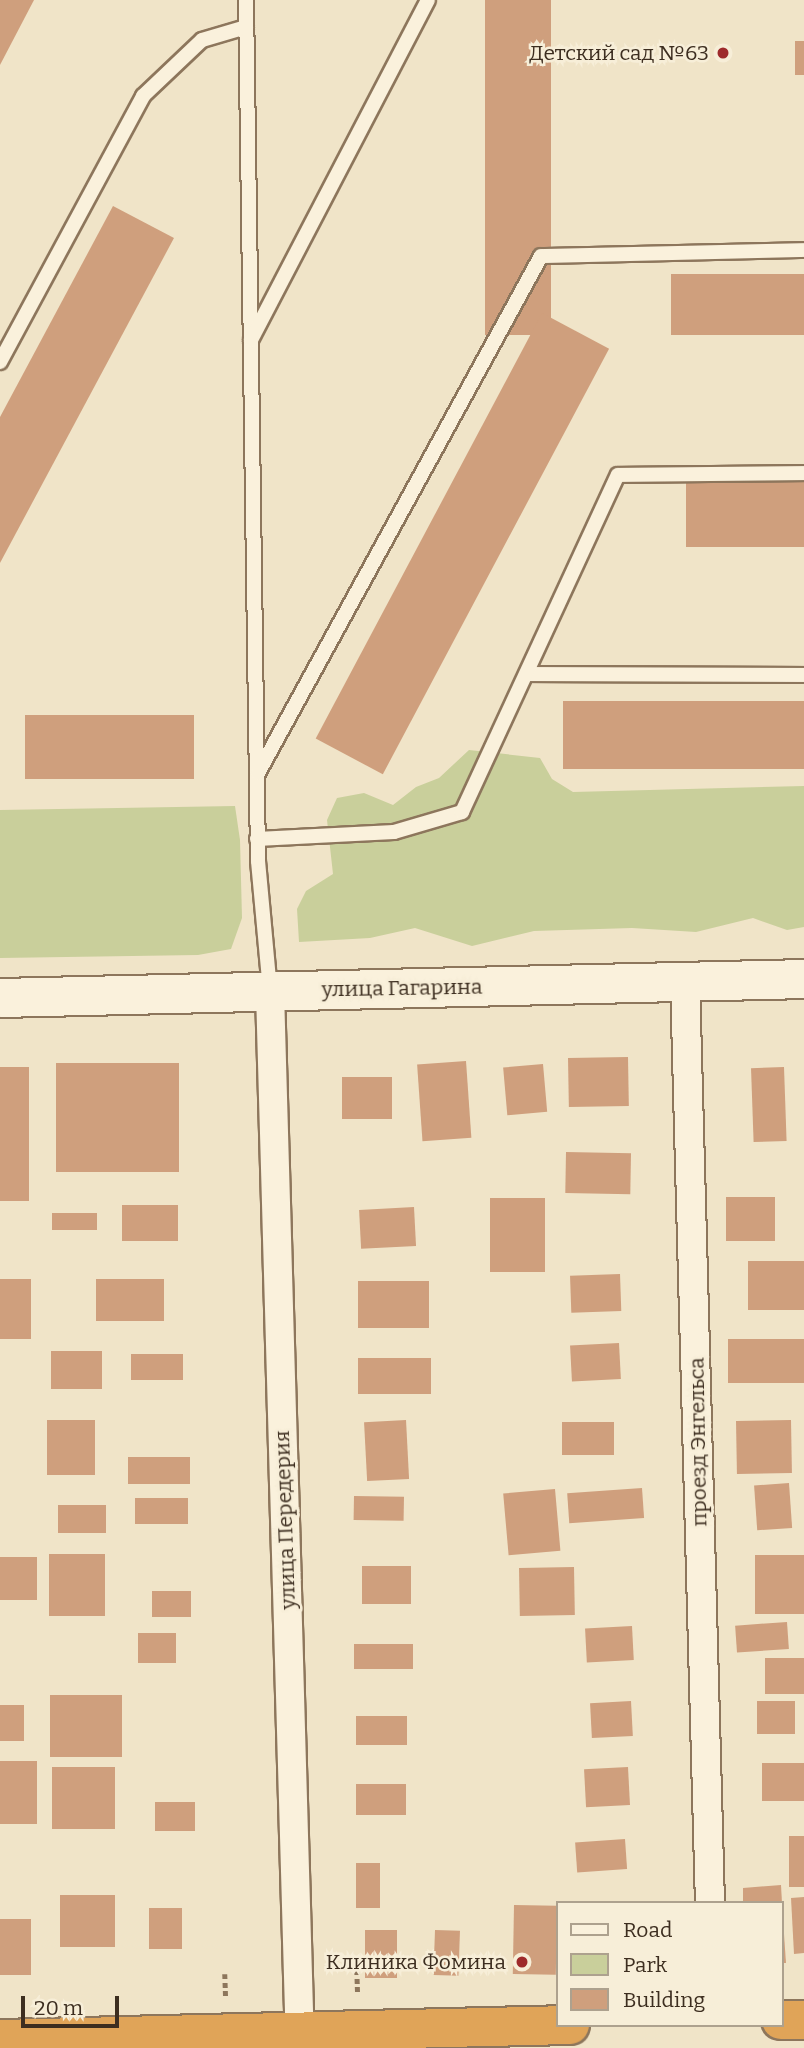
<!DOCTYPE html>
<meta charset="utf-8">
<style>
body{margin:0}
#map{position:relative;width:804px;height:2048px;overflow:hidden;background:#f0e4c8;font-family:Bitter,serif}
div>[style]{position:absolute}
[style*='--x']{left:calc(var(--x)*1px);top:calc(var(--y)*1px);width:calc(var(--w)*1px);rotate:calc(var(--a)*1deg)}
.green>*{inset:0;background:#c9cf9b}
.building>*{inset:0;background:#cf9f7d;transform-origin:0 0}
.path>*{height:4.5px;margin-top:-2.25px;transform-origin:0;background:repeating-linear-gradient(90deg,#8d765c 0 5px,transparent 0 8.5px)}
.roads{filter:drop-shadow(2px 0 #8d765c) drop-shadow(-2px 0 #8d765c) drop-shadow(0 2px #8d765c) drop-shadow(0 -2px #8d765c)}
.lane>*{height:14px;margin:-7px;padding:0 7px;transform-origin:7px;border-radius:7px;background:#faf1dc}
.street>*{height:28px;margin:-14px;padding:0 14px;transform-origin:14px;border-radius:14px;background:#faf1dc}
.secondary>*{height:38px;margin:-19px;padding:0 19px;transform-origin:19px;border-radius:19px;background:#faf1dc}
.highway>*{height:38px;margin:-19px;padding:0 19px;transform-origin:19px;border-radius:19px;background:#e0a458}
.dots>*{width:19px;height:19px;translate:-50% -50%;box-sizing:border-box;border:4px solid #f7eed8;border-radius:50%}
span{translate:-50% -50%;white-space:nowrap;text-align:center;line-height:1.15;-webkit-text-stroke:5px #f7eed8;paint-order:stroke}
.poi-label{font-size:21px;color:#3d2e20}
.right{translate:-100% -50%;text-align:right}
.street-label{font-size:21px;color:#3d2e20}
.legend{position:absolute;left:556px;top:1901px;width:228px;height:126px;box-sizing:border-box;background:#f7eed8;border:2px solid #ada18e;margin:0;padding:9px 12px;list-style:none;font-size:21px;color:#3d2e20}
.legend li{display:flex;align-items:center;gap:14px;height:35px}
.legend b{width:35px;border:2px solid #ada18e}
.scale{position:absolute;left:21px;top:1996px;width:98px;height:32px;box-sizing:border-box;border:4px solid #3d2e20;border-top:0;padding-left:9px;font-size:21px;line-height:24px;white-space:nowrap;color:#3d2e20;-webkit-text-stroke:5px #f7eed8;paint-order:stroke}
</style>
<div id="map">
<div class="green">
<div style="clip-path:polygon(469px 750px,540px 758px,552px 779px,573px 792px,804px 786px,804px 927px,787px 930px,753px 918px,696px 932px,632px 928px,534px 931px,472px 946px,415px 928px,370px 938px,299px 942px,297px 909px,306px 891px,333px 874px,327px 820px,337px 798px,364px 793px,393px 805px,416px 787px,439px 778px)"></div>
<div style="clip-path:polygon(235px 806px,240px 840px,242px 918px,231px 949px,198px 955px,0 958px,0 810px)"></div>
</div>
<div class="building">
<div style="clip-path:polygon(0 0,34px 0,0 65px)"></div>
<div style="left:485px;top:0;width:66px;height:335px"></div>
<div style="left:795px;top:41px;width:9px;height:34px"></div>
<div style="clip-path:polygon(113px 206px,174px 238px,0 563px,0 417px)"></div>
<div style="left:804px;top:274px;width:61px;height:133px;rotate:90deg"></div>
<div style="left:542px;top:313px;width:76px;height:482px;rotate:28deg"></div>
<div style="left:804px;top:477px;width:70px;height:118px;rotate:90deg"></div>
<div style="left:804px;top:701px;width:68px;height:241px;rotate:90deg"></div>
<div style="left:194px;top:715px;width:64px;height:169px;rotate:90deg"></div>
<div style="left:628px;top:1057px;width:49px;height:60px;rotate:89deg"></div>
<div style="left:466px;top:1061px;width:77px;height:49px;rotate:86deg"></div>
<div style="left:56px;top:1063px;width:123px;height:109px"></div>
<div style="left:543px;top:1064px;width:48px;height:40px;rotate:85deg"></div>
<div style="left:29px;top:1067px;width:134px;height:29px;rotate:90deg"></div>
<div style="left:784px;top:1067px;width:74px;height:33px;rotate:88deg"></div>
<div style="left:392px;top:1077px;width:42px;height:50px;rotate:90deg"></div>
<div style="left:566px;top:1152px;width:65px;height:41px;rotate:1deg"></div>
<div style="left:726px;top:1197px;width:49px;height:44px"></div>
<div style="left:490px;top:1198px;width:55px;height:74px"></div>
<div style="left:122px;top:1205px;width:56px;height:36px"></div>
<div style="left:414px;top:1207px;width:39px;height:55px;rotate:87deg"></div>
<div style="left:97px;top:1213px;width:17px;height:45px;rotate:90deg"></div>
<div style="left:804px;top:1261px;width:49px;height:56px;rotate:90deg"></div>
<div style="left:620px;top:1274px;width:37px;height:50px;rotate:88deg"></div>
<div style="left:0;top:1279px;width:31px;height:60px"></div>
<div style="left:96px;top:1279px;width:68px;height:42px"></div>
<div style="left:358px;top:1281px;width:71px;height:47px"></div>
<div style="left:804px;top:1339px;width:44px;height:76px;rotate:90deg"></div>
<div style="left:619px;top:1343px;width:36px;height:49px;rotate:87deg"></div>
<div style="left:51px;top:1351px;width:51px;height:38px"></div>
<div style="left:131px;top:1354px;width:52px;height:26px"></div>
<div style="left:431px;top:1358px;width:36px;height:73px;rotate:90deg"></div>
<div style="left:95px;top:1420px;width:55px;height:48px;rotate:90deg"></div>
<div style="left:406px;top:1420px;width:59px;height:42px;rotate:87deg"></div>
<div style="left:791px;top:1420px;width:53px;height:55px;rotate:89deg"></div>
<div style="left:562px;top:1422px;width:52px;height:33px"></div>
<div style="left:128px;top:1457px;width:62px;height:27px"></div>
<div style="left:789px;top:1483px;width:45px;height:35px;rotate:86deg"></div>
<div style="left:642px;top:1488px;width:30px;height:75px;rotate:86deg"></div>
<div style="left:555px;top:1489px;width:62px;height:52px;rotate:85deg"></div>
<div style="left:354px;top:1496px;width:50px;height:24px;rotate:1deg"></div>
<div style="left:135px;top:1498px;width:53px;height:26px"></div>
<div style="left:58px;top:1505px;width:48px;height:28px"></div>
<div style="left:49px;top:1554px;width:56px;height:62px"></div>
<div style="left:804px;top:1555px;width:59px;height:49px;rotate:90deg"></div>
<div style="left:37px;top:1557px;width:43px;height:37px;rotate:90deg"></div>
<div style="left:362px;top:1566px;width:49px;height:38px"></div>
<div style="left:574px;top:1567px;width:48px;height:55px;rotate:89deg"></div>
<div style="left:191px;top:1591px;width:26px;height:39px;rotate:90deg"></div>
<div style="left:787px;top:1622px;width:27px;height:52px;rotate:86deg"></div>
<div style="left:632px;top:1626px;width:34px;height:47px;rotate:87deg"></div>
<div style="left:138px;top:1633px;width:38px;height:30px"></div>
<div style="left:354px;top:1644px;width:59px;height:25px"></div>
<div style="left:765px;top:1658px;width:39px;height:36px"></div>
<div style="left:50px;top:1695px;width:72px;height:62px"></div>
<div style="left:631px;top:1701px;width:35px;height:41px;rotate:87deg"></div>
<div style="left:795px;top:1701px;width:33px;height:38px;rotate:90deg"></div>
<div style="left:0;top:1705px;width:24px;height:36px"></div>
<div style="left:356px;top:1716px;width:51px;height:29px"></div>
<div style="left:0;top:1761px;width:37px;height:63px"></div>
<div style="left:804px;top:1763px;width:38px;height:42px;rotate:90deg"></div>
<div style="left:52px;top:1767px;width:63px;height:62px"></div>
<div style="left:628px;top:1767px;width:38px;height:44px;rotate:87deg"></div>
<div style="left:356px;top:1784px;width:50px;height:31px"></div>
<div style="left:195px;top:1802px;width:29px;height:40px;rotate:90deg"></div>
<div style="left:789px;top:1836px;width:15px;height:51px"></div>
<div style="left:625px;top:1839px;width:30px;height:50px;rotate:86deg"></div>
<div style="left:356px;top:1863px;width:24px;height:45px"></div>
<div style="clip-path:polygon(781px 1885px,782px 1903px,743px 1903px,743px 1888px)"></div>
<div style="left:115px;top:1895px;width:52px;height:55px;rotate:90deg"></div>
<div style="clip-path:polygon(804px 1897px,804px 1953px,794px 1954px,791px 1898px)"></div>
<div style="left:514px;top:1905px;width:43px;height:69px;rotate:1deg"></div>
<div style="left:182px;top:1908px;width:41px;height:33px;rotate:90deg"></div>
<div style="left:0;top:1919px;width:31px;height:56px"></div>
<div style="clip-path:polygon(783px 1920px,786px 1963px,781px 1963px,781px 1921px)"></div>
<div style="left:365px;top:1930px;width:32px;height:48px"></div>
<div style="left:435px;top:1930px;width:25px;height:45px;rotate:2deg"></div>
</div>
<div class="path">
<div style="--x:357;--y:1970;--w:24;--a:88"></div>
<div style="--x:225;--y:1974;--w:24;--a:88"></div>
</div>
<div class="roads">
<div class="lane">
<div style="--x:246;--y:0;--w:861;--a:89.2"></div>
<div style="--x:258;--y:861;--w:130;--a:84.7"></div>
<div style="--x:251;--y:340;--w:383;--a:-62.5"></div>
<div style="--x:0;--y:362;--w:302;--a:-61.7"></div>
<div style="--x:143;--y:96;--w:81;--a:-43.5"></div>
<div style="--x:202;--y:40;--w:46;--a:-16.5"></div>
<div style="--x:528;--y:674;--w:276;--a:0.2"></div>
<div style="--x:258;--y:773;--w:589;--a:-61.3"></div>
<div style="--x:541;--y:256;--w:263;--a:-1.3"></div>
<div style="--x:257;--y:839;--w:137;--a:-2.9"></div>
<div style="--x:394;--y:832;--w:71;--a:-16.4"></div>
<div style="--x:462;--y:812;--w:371;--a:-65.2"></div>
<div style="--x:618;--y:475;--w:186;--a:-0.6"></div>
</div>
<div class="street">
<div style="--x:685;--y:981;--w:922;--a:88.45"></div>
<div style="--x:270;--y:992;--w:1056;--a:88.37"></div>
</div>
<div class="secondary">
<div style="--x:0;--y:998;--w:804;--a:-1.35"></div>
</div>
<div class="highway">
<div style="--x:781;--y:2020;--w:23;--a:0"></div>
<div style="--x:0;--y:2039;--w:570;--a:-1.41"></div>
</div>
</div>
<div class="dots">
<div style="left:723px;top:53px;background:#9e2a2b"></div>
<div style="left:522px;top:1962px;background:#9e2a2b"></div>
</div>
<div class="poi-label">
<span class="right" style="left:709px;top:53px">Детский сад №63</span>
<span class="right" style="left:506px;top:1962px">Клиника Фомина</span>
</div>
<div class="street-label">
<span style="left:402px;top:988px;rotate:-1deg">улица Гагарина</span>
<span style="left:698px;top:1442px;rotate:-91deg">проезд Энгельса</span>
<span style="left:285px;top:1520px;rotate:-92deg">улица Передерия</span>
</div>
<ul class="legend">
<li><b style="height:9px;background:#faf1dc"></b>Road</li>
<li><b style="height:19px;background:#c9cf9b"></b>Park</li>
<li><b style="height:19px;background:#cf9f7d"></b>Building</li>
</ul>
<div class="scale">20 m</div>
</div>
